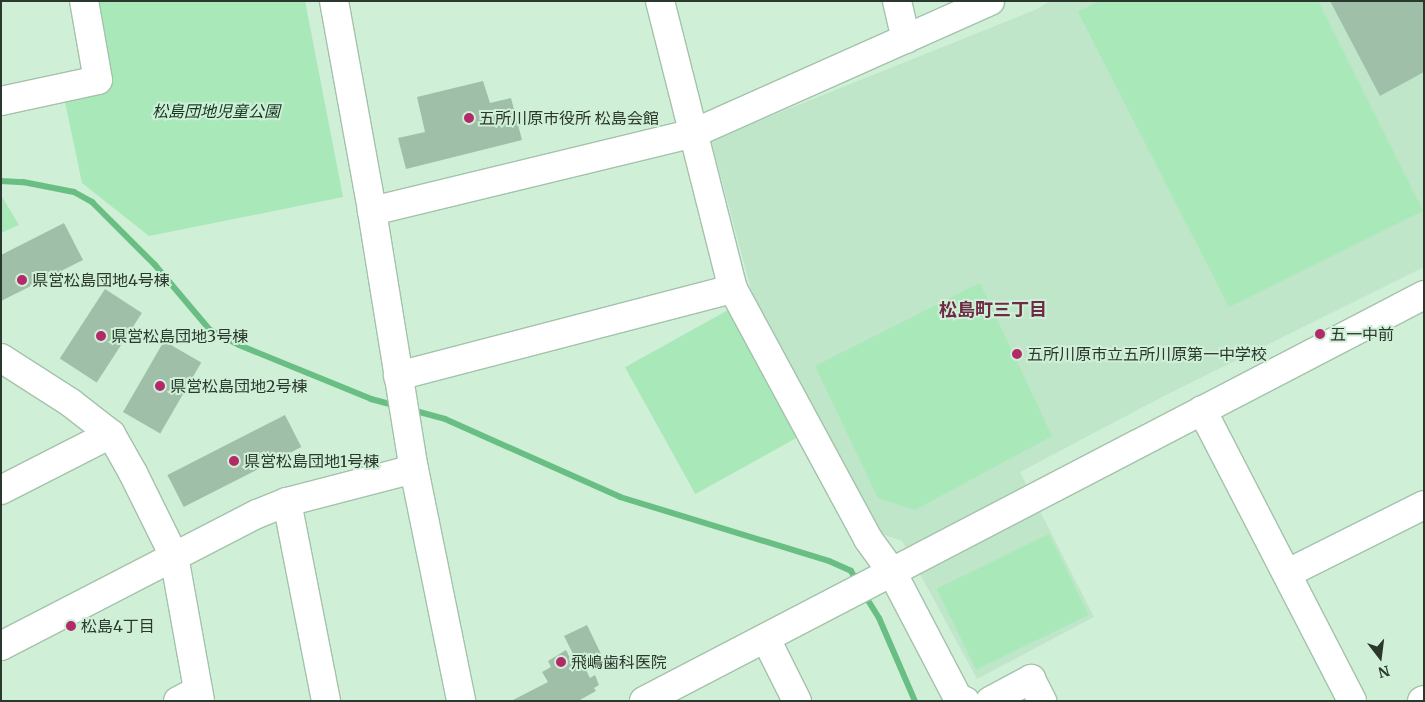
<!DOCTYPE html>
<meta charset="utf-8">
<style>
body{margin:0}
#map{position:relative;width:1425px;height:702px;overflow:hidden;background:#cfefd7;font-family:Merriweather,"Noto Sans JP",serif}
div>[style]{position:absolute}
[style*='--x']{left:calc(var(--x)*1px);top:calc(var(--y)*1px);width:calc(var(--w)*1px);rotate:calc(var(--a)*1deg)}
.built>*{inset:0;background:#c0e6c9}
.green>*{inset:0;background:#a8e8b9;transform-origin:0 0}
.stream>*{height:6px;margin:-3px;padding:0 3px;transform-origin:3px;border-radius:3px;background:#69be83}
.building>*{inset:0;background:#a0bfa8;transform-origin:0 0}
.roads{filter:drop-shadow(1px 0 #a4c2ab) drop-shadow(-1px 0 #a4c2ab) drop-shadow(0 1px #a4c2ab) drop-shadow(0 -1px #a4c2ab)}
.minor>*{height:28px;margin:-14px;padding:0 14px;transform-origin:14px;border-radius:14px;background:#fff}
.dots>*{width:14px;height:14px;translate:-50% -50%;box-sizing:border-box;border:2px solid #cfefd7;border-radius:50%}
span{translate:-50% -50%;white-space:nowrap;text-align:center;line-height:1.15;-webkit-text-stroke:4px #cfefd7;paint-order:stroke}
.park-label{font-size:16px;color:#13371f;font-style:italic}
.poi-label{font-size:16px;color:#2b382e}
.left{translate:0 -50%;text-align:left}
.neighbourhood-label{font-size:18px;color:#6e2b45;font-weight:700}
.frame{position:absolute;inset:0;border:2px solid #2b382e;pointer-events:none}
.north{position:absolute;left:1355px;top:632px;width:50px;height:50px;-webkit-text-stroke:4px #cfefd7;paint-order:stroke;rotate:165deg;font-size:14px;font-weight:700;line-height:20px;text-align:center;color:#2b382e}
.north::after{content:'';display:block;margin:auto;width:18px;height:22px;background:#2b382e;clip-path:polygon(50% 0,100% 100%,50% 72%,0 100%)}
</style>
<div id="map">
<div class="built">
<div style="clip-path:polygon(1050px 1px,1424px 1px,1424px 267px,1162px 397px,1020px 472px,1094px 617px,977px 679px,902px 541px,882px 534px,752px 293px,711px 140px,1037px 9px)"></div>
</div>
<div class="green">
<div style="clip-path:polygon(93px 1px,305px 1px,343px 197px,149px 236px,82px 183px,64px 97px,109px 87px)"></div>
<div style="clip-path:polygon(1099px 1px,1318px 1px,1423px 211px,1229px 307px,1078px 12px)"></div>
<div style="clip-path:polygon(1px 195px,19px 225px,1px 233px)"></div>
<div style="clip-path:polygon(980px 283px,1052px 436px,915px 510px,878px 498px,815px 366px)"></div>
<div style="left:730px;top:309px;width:145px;height:120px;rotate:61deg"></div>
<div style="left:1049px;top:534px;width:90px;height:125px;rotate:64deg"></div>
</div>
<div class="stream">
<div style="--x:1;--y:181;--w:22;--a:3"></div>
<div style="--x:23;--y:182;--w:52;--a:11.1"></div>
<div style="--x:74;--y:192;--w:21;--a:29"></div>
<div style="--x:92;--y:202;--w:89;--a:45"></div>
<div style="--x:155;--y:265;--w:85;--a:49.8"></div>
<div style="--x:210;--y:330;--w:33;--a:27"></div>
<div style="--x:239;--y:345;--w:143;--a:22.2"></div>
<div style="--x:371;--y:399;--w:27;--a:15"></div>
<div style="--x:412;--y:410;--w:34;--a:15"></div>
<div style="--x:445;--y:419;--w:192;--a:24"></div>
<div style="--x:620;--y:497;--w:219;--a:17"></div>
<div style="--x:829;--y:561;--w:24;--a:24"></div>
<div style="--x:851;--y:571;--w:14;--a:60"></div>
<div style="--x:864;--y:594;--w:28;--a:58"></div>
<div style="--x:879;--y:618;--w:90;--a:66.6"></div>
</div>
<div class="building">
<div style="clip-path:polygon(1330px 1px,1424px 1px,1424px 72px,1380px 96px)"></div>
<div style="clip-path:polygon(483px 81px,490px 103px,511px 98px,522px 140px,406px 169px,398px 138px,425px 132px,417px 97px)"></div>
<div style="clip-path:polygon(64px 223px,83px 260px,1px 301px,1px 255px)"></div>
<div style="left:105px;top:289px;width:44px;height:83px;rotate:33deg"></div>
<div style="left:164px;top:341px;width:43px;height:82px;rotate:30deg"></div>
<div style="left:285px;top:415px;width:36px;height:132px;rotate:63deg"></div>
<div style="clip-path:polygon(587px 625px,602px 656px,583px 664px,590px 678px,595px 675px,599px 685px,594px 688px,596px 691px,578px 701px,511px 701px,548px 682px,542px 672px,551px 667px,548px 661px,566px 650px,575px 668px,579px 666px,564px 636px)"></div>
</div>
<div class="roads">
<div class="minor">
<div style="--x:334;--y:1;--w:213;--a:79.7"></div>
<div style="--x:372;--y:211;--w:261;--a:80.8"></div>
<div style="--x:414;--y:469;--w:237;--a:78.5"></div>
<div style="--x:660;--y:1;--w:297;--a:75.8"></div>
<div style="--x:733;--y:289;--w:284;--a:61.6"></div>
<div style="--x:868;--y:539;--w:41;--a:54"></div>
<div style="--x:892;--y:572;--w:142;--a:62.4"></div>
<div style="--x:958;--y:698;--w:8;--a:23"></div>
<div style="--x:897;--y:1;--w:39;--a:77"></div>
<div style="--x:1;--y:101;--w:99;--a:-12.2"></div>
<div style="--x:98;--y:80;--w:80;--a:-100"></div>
<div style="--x:372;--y:211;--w:331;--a:-13.6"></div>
<div style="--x:694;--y:133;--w:324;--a:-24"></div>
<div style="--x:1;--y:358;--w:83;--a:32.7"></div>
<div style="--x:71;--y:403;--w:51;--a:37.8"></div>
<div style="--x:111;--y:434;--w:45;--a:60.6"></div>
<div style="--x:133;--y:473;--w:93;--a:63.7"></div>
<div style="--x:174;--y:556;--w:147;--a:79.8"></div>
<div style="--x:398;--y:376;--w:346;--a:-14.6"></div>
<div style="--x:1202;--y:410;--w:327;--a:62.7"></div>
<div style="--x:1;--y:490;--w:123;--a:-27"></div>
<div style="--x:287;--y:502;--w:203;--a:78.9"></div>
<div style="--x:1288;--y:573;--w:152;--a:-26.6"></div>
<div style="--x:766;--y:639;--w:69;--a:63.4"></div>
<div style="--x:1;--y:646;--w:288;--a:-27.3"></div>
<div style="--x:257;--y:514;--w:32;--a:-22"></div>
<div style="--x:287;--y:502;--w:131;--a:-14.6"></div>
<div style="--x:178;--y:701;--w:22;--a:-27"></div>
<div style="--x:644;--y:701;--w:879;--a:-27.5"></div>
<div style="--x:990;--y:701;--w:47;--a:-28.2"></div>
<div style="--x:1031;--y:679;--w:25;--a:63"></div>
<div style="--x:1422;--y:701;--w:2;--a:-27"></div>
</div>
</div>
<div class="dots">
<div style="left:469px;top:118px;background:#b32a69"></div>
<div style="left:22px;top:280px;background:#b32a69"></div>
<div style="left:1320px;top:334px;background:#b32a69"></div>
<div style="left:101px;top:336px;background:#b32a69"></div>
<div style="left:1017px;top:354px;background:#b32a69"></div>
<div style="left:160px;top:386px;background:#b32a69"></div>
<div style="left:234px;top:461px;background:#b32a69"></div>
<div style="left:71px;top:626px;background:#b32a69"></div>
<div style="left:561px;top:662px;background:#b32a69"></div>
</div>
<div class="park-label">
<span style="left:216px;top:111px">松島団地児童公園</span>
</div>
<div class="poi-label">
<span class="left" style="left:479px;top:118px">五所川原市役所 松島会館</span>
<span class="left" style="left:32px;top:280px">県営松島団地4号棟</span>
<span class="left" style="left:1330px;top:334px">五一中前</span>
<span class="left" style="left:111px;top:336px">県営松島団地3号棟</span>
<span class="left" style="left:1027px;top:354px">五所川原市立五所川原第一中学校</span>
<span class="left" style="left:170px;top:386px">県営松島団地2号棟</span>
<span class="left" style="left:244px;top:461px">県営松島団地1号棟</span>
<span class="left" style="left:81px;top:626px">松島4丁目</span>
<span class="left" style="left:571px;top:662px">飛嶋歯科医院</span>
</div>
<div class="neighbourhood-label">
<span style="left:993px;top:310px">松島町三丁目</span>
</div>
<div class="frame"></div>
<div class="north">N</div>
</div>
